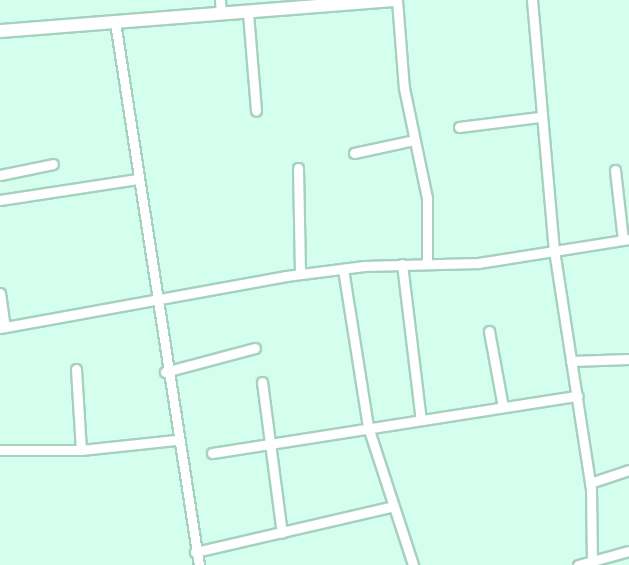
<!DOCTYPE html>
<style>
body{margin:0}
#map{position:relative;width:629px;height:565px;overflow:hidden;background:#d4ffee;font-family:Overpass,sans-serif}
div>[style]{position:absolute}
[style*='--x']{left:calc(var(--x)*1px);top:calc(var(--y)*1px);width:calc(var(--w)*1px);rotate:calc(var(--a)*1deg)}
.roads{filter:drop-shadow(2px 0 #a6d0c0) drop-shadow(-2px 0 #a6d0c0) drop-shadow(0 2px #a6d0c0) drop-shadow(0 -2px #a6d0c0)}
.minor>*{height:9px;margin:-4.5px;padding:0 4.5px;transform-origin:4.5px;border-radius:4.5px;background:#fff}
.tertiary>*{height:12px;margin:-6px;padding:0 6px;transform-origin:6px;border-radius:6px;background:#fff}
span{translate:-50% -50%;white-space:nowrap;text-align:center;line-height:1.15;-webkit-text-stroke:6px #d4ffee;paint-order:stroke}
</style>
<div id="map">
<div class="roads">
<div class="minor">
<div style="--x:220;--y:0;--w:13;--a:86"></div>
<div style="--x:397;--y:0;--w:88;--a:85.5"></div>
<div style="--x:404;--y:88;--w:112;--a:78.2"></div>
<div style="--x:427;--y:198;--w:66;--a:90"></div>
<div style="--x:532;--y:0;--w:251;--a:85"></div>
<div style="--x:554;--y:250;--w:242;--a:81.2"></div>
<div style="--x:591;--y:489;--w:76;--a:89.2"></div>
<div style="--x:248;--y:13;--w:98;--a:85.3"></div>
<div style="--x:115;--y:22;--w:549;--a:81.21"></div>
<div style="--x:459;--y:127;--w:81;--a:-7.1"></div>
<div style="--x:354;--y:153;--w:61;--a:-12.2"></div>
<div style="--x:298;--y:168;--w:106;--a:88.9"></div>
<div style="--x:615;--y:170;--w:70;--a:83.5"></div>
<div style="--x:0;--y:175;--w:54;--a:-11.7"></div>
<div style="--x:0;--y:200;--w:139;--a:-8.7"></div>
<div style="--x:402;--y:264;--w:157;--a:83.1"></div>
<div style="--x:343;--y:269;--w:160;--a:81"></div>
<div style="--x:368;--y:427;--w:145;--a:71.9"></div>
<div style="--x:0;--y:293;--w:34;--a:82"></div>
<div style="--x:0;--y:328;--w:291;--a:-10.3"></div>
<div style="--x:286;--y:276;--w:79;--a:-7.3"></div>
<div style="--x:364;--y:266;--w:114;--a:-1.5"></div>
<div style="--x:478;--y:263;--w:153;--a:-9"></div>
<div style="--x:489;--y:331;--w:77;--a:79.6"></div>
<div style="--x:571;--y:361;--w:58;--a:-2"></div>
<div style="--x:76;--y:369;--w:81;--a:86.5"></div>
<div style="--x:165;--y:372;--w:93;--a:-14.9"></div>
<div style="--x:262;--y:382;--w:152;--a:82.5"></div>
<div style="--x:0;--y:450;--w:81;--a:0"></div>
<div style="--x:81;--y:450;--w:95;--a:-6.1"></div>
<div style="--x:212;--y:453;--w:370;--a:-8.9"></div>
<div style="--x:590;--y:483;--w:41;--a:-18.4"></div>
<div style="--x:195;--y:552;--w:200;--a:-13"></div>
<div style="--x:578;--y:565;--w:53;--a:-15.4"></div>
</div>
<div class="tertiary">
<div style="--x:0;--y:31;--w:395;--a:-4.5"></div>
</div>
</div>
</div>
